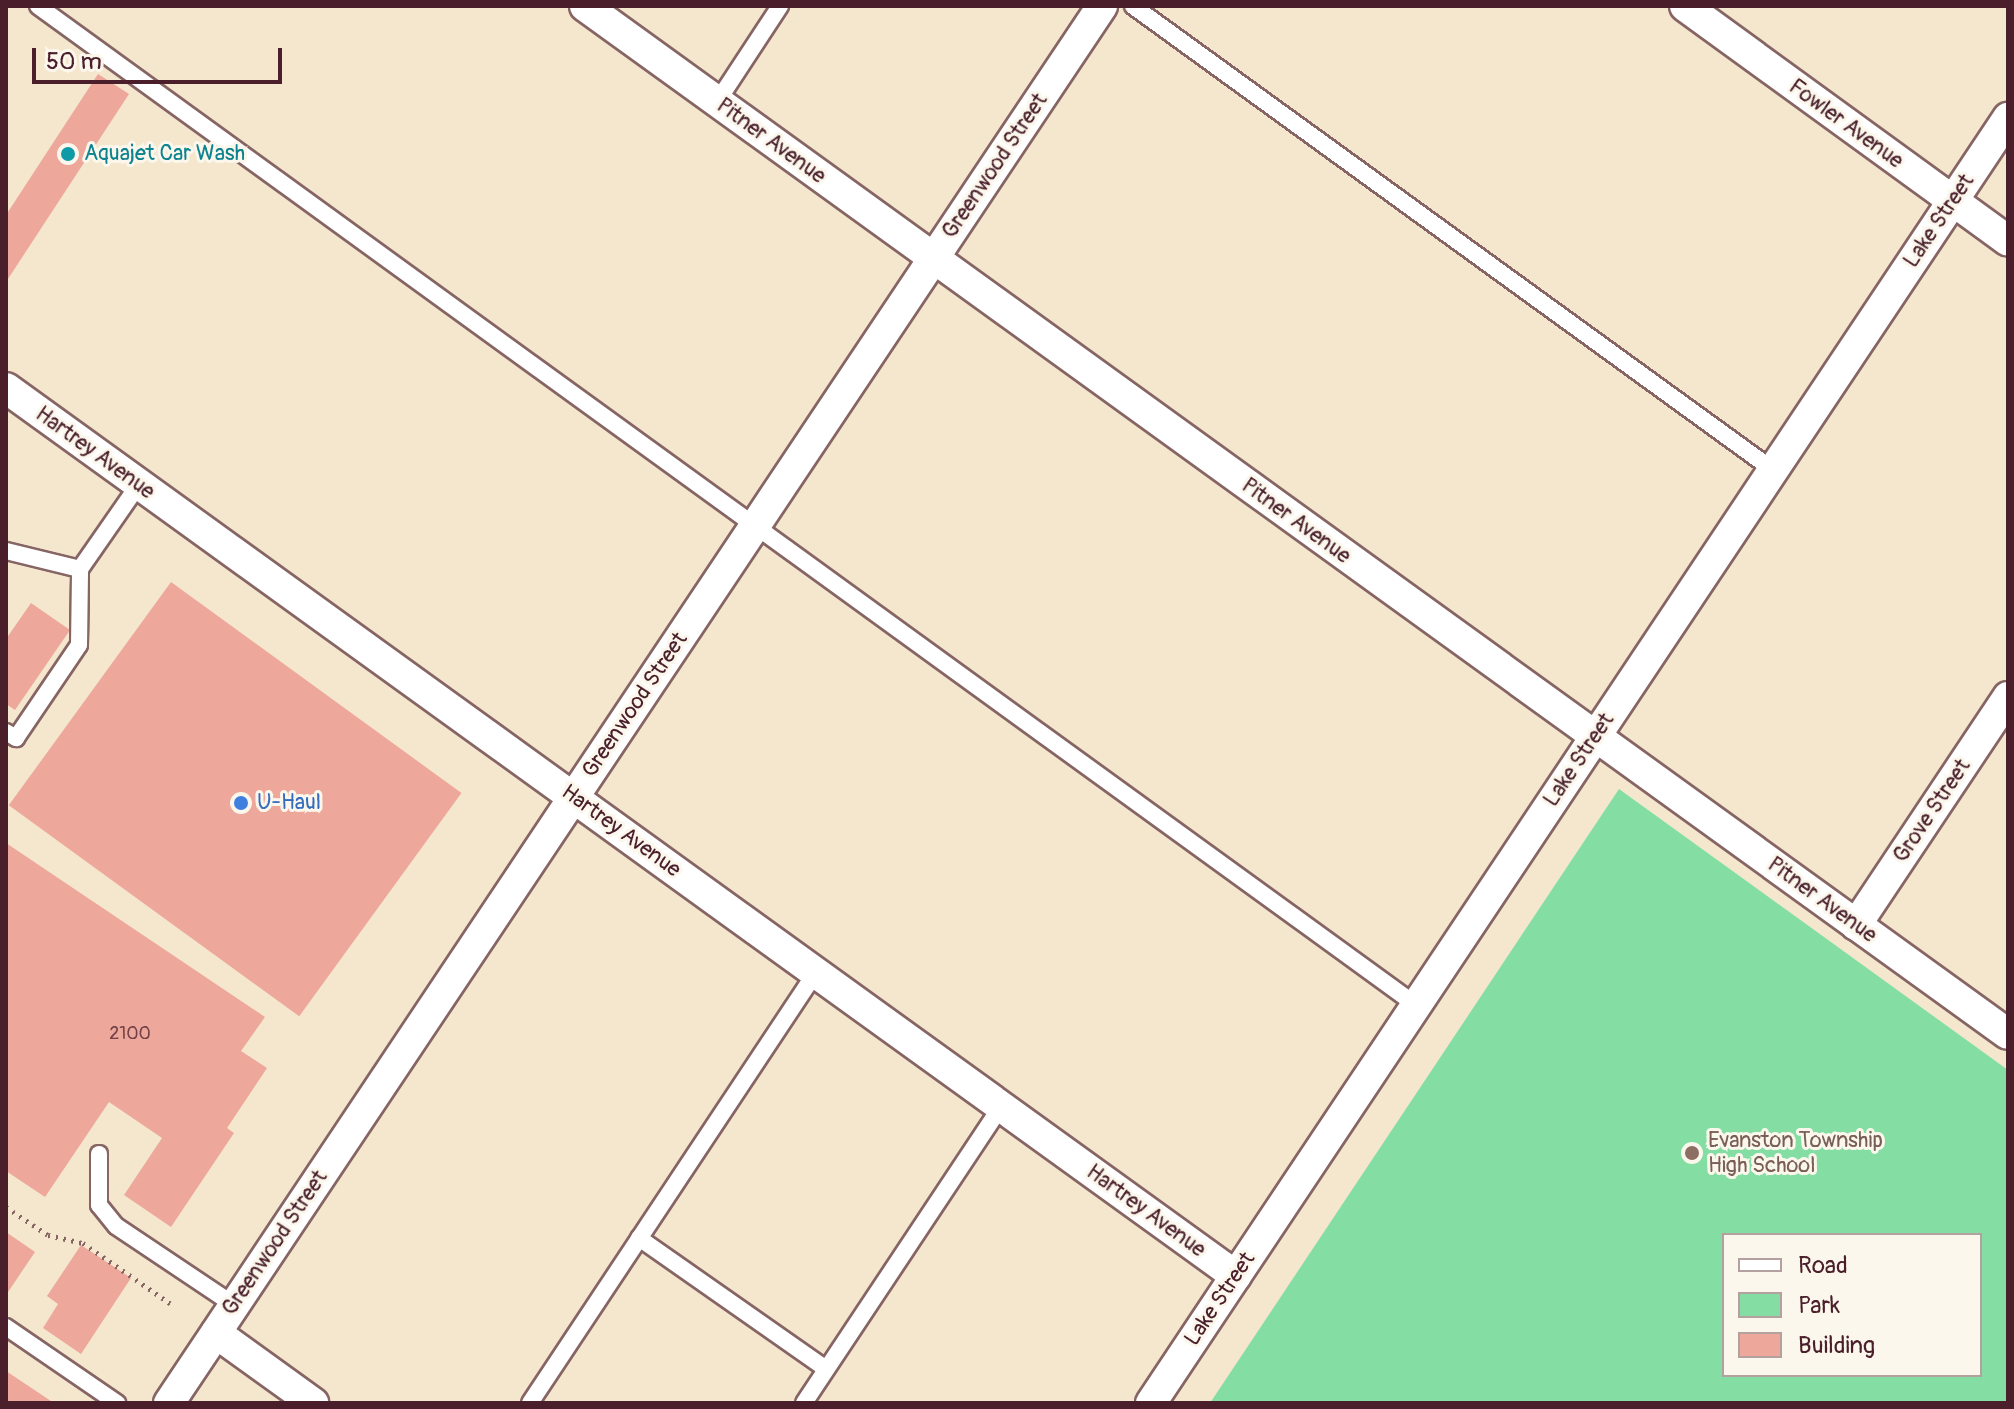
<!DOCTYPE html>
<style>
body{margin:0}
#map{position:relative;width:2014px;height:1409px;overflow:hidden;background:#f4e7ce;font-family:Pangolin,sans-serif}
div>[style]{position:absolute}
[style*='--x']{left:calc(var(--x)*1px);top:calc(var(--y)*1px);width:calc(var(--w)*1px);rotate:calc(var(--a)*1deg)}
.green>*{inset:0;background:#84dea4}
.building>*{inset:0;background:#eda79b;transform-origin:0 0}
.path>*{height:5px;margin-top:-2.5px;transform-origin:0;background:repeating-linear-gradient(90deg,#866564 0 2px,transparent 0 8px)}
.roads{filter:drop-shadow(2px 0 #866564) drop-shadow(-2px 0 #866564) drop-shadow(0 2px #866564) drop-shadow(0 -2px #866564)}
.lane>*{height:16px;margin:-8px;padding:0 8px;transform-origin:8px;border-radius:8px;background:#fff}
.street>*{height:30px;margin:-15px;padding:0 15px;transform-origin:15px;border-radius:15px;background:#fff}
.dots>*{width:22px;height:22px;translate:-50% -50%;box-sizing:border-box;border:4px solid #fbf7ec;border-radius:50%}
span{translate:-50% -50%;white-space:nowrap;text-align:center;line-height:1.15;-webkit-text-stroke:6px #fbf7ec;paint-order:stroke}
.number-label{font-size:18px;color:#734147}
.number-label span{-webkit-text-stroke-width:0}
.street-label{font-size:22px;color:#4a1f2b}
.culture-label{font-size:22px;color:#0d838f}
.left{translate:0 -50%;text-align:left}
.shop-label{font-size:22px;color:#366cbe}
.education-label{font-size:22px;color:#785e54}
.frame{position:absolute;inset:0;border:8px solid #4a1f2b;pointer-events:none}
.legend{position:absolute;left:1722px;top:1233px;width:260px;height:144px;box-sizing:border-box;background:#fbf7ec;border:2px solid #b4a19f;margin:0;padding:10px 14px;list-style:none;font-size:24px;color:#4a1f2b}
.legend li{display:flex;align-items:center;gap:16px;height:40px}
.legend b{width:40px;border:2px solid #b4a19f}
.scale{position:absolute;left:32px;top:48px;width:250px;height:36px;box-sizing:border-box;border:4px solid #4a1f2b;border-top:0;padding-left:10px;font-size:24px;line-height:28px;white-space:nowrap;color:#4a1f2b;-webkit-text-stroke:6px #fbf7ec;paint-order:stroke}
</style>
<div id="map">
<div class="green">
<div style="clip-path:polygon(evenodd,1619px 789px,2008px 1070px,2008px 1403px,1210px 1403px,1619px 789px,1724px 1235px,1980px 1235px,1980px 1375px,1724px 1375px,1724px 1235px)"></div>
</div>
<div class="building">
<div style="clip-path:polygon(98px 74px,129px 94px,6px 282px,6px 215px)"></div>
<div style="left:171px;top:582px;width:359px;height:276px;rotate:36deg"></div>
<div style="clip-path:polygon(31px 603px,70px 630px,15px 710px,6px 704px,6px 639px)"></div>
<div style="clip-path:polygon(6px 843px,265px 1017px,241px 1051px,267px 1068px,227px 1128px,234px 1133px,171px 1227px,124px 1195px,162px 1138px,109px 1102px,45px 1197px,6px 1171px)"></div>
<div style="clip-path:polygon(6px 1232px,35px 1252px,6px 1295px)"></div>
<div style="clip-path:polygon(81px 1245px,131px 1278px,81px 1354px,43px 1328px,58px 1304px,47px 1296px)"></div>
<div style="clip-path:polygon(6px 1371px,54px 1403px,6px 1403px)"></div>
</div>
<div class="path">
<div style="--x:6;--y:1207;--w:50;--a:33.7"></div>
<div style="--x:48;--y:1235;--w:36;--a:13"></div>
<div style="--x:83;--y:1243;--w:111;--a:34.7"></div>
</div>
<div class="roads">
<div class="lane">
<div style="--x:38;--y:6;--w:1702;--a:35.94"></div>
<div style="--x:1133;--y:6;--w:791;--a:35.94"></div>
<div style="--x:717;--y:102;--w:115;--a:-56.7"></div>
<div style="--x:6;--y:551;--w:76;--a:13.7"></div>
<div style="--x:6;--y:732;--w:12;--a:31"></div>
<div style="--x:16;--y:738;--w:112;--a:-55.9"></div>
<div style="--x:79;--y:645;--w:76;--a:-89.2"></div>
<div style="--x:80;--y:569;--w:103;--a:-55.2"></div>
<div style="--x:99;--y:1154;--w:51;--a:90"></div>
<div style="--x:99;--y:1205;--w:27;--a:51"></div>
<div style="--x:116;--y:1226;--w:142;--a:33.8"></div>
<div style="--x:639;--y:1238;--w:228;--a:35"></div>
<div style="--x:6;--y:1327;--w:135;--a:34.4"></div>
<div style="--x:530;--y:1403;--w:517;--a:-56.43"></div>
<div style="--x:804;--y:1403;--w:356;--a:-56.4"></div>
</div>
<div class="street">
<div style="--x:585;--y:6;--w:1755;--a:35.85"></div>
<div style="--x:1685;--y:6;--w:399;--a:36"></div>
<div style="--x:6;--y:388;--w:1517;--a:35.83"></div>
<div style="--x:1856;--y:925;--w:274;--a:-56.3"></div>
<div style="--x:216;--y:1333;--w:120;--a:35.8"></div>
<div style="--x:169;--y:1403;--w:1680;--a:-56.26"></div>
<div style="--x:1151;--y:1403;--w:1545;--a:-56.3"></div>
</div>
</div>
<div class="dots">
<div style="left:68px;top:154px;background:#0f9aa8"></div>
<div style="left:241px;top:803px;background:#3f7fe0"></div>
<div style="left:1692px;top:1153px;background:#8d6e63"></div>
</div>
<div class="number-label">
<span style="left:130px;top:1034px">2100</span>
</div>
<div class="street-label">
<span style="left:1846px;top:124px;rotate:36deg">Fowler Avenue</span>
<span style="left:771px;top:141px;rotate:36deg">Pitner Avenue</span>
<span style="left:995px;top:166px;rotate:-56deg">Greenwood Street</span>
<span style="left:1939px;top:221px;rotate:-56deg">Lake Street</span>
<span style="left:95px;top:453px;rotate:36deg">Hartrey Avenue</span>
<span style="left:1296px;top:521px;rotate:36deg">Pitner Avenue</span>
<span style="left:635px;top:705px;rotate:-56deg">Greenwood Street</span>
<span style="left:1579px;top:760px;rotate:-56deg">Lake Street</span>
<span style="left:1932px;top:811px;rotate:-56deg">Grove Street</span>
<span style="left:621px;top:831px;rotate:36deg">Hartrey Avenue</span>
<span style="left:1822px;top:900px;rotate:36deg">Pitner Avenue</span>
<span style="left:1146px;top:1211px;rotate:36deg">Hartrey Avenue</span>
<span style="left:275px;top:1243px;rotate:-56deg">Greenwood Street</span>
<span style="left:1220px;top:1299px;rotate:-56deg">Lake Street</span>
</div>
<div class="culture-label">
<span class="left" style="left:84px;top:154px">Aquajet Car Wash</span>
</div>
<div class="shop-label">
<span class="left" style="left:257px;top:803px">U-Haul</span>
</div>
<div class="education-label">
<span class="left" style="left:1708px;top:1153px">Evanston Township<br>High School</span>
</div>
<div class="frame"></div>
<ul class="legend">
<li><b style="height:10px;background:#fff"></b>Road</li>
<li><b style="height:22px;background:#84dea4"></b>Park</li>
<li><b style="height:22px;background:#eda79b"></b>Building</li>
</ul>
<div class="scale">50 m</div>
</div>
